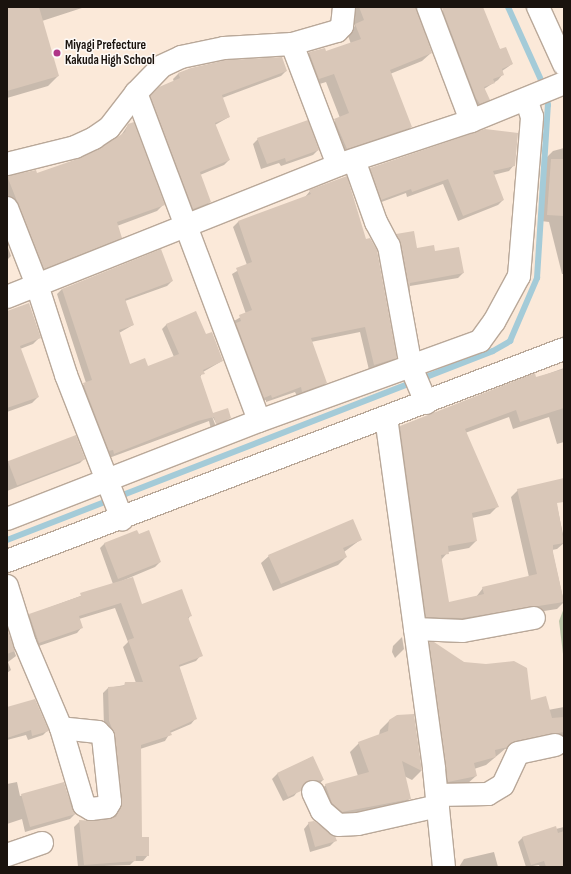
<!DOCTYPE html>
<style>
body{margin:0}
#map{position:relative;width:571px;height:874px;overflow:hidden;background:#fbe9d9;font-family:"Sofia Sans Condensed",sans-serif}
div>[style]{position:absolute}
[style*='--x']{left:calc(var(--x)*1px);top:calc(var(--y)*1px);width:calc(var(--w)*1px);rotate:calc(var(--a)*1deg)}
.green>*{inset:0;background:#bdc5a9}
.shadow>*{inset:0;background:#0003}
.stream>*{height:6px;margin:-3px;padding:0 3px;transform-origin:3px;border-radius:3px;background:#a4cbd8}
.building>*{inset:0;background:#d9c7b8;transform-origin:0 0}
.roads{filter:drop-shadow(1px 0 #b9a899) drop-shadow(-1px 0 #b9a899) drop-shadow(0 1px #b9a899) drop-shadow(0 -1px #b9a899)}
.minor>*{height:22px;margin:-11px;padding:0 11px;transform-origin:11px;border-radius:11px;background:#fff}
.major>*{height:22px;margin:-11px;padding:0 11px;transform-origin:11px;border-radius:11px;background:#fff}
.dots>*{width:11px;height:11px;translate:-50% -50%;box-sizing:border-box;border:2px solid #fdf9f6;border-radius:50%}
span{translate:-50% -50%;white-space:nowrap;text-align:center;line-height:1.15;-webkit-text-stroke:3px #fdf9f6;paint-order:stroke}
.poi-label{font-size:13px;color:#1a130e;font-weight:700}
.left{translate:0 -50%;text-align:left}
.frame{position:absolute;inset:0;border:8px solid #1a130e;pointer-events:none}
</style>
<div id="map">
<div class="green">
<div style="clip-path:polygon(564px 608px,564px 662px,559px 621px)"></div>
</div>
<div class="shadow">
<div style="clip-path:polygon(7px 7px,85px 7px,42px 21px,58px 76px,48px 86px,7px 98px)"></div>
<div style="clip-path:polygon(347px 7px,415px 7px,431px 53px,422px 61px,390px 74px,411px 127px,402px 136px,338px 157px,326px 128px,340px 118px,326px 82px,310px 87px,301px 62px,309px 53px,324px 49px,325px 53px,351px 44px,347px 33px,355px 26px)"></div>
<div style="clip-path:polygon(448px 7px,482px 7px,500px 50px,512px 64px,502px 71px,503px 74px,498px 80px,484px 89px,489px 100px,475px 108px,437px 14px)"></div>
<div style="clip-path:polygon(192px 69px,286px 71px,281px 76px,222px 98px,229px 117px,215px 125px,229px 160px,224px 165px,200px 175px,210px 202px,205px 207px,188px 214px,146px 102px,160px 88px,174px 82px,173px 79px,178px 74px)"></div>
<div style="clip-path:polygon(128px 125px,163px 205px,157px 211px,117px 226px,121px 237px,115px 244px,38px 275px,7px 198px,7px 177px,37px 174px,81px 159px,120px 137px)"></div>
<div style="clip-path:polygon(258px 139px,318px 150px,313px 155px,281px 166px,279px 163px,261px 169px,253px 144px)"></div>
<div style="clip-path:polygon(564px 148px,564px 274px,562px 274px,549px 222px,541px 221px,547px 157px,553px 151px)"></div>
<div style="clip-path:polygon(514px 165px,509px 171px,493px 175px,503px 200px,498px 205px,458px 221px,443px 184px,407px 197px,406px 193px,376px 204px,365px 174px,370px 168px)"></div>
<div style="clip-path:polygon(310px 191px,396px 358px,390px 363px,369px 370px,360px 332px,311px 342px,326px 383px,321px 388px,297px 396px,295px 392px,266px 402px,266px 400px,259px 402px,231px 329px,235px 325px,234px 321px,246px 314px,232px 274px,247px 265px,233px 227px,238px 222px,305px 197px)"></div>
<div style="clip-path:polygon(397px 234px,416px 249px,435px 252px,463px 273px,458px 278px,410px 286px,410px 292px,407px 296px,392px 239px)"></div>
<div style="clip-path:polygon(7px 245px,11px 256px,7px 260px)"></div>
<div style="clip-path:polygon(172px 281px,167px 286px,125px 301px,133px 325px,119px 333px,130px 366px,148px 368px,174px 357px,162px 329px,167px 324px,205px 335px,222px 361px,203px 372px,200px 377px,213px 415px,230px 418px,218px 426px,212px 416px,216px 427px,211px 429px,209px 421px,109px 458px,78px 389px,86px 383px,57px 294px,62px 289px)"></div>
<div style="clip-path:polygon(7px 313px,39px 338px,33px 344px,20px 349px,38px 397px,32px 403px,7px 412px)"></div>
<div style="clip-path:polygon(564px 368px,564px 442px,557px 444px,549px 417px,513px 429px,509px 417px,465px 433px,498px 506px,490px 514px,472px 518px,476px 541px,469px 548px,448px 552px,441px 560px,448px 604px,476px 597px,483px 588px,529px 577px,511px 497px,518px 490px,552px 482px,564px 539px,564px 543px,557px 549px,552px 550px,564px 602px,557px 609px,454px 625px,419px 624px,393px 435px,400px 427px)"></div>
<div style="clip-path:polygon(84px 459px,80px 463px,7px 491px,7px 461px)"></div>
<div style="clip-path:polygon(360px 540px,344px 552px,346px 557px,338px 565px,273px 591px,261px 563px,269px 556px)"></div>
<div style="clip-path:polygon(105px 543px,160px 562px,155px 567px,117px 583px,141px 605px,191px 615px,188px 619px,201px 655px,196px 661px,179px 667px,196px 718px,191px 724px,170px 733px,165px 741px,140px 749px,141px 838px,148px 855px,143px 861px,134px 861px,130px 865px,78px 867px,74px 827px,80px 821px,93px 822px,113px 818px,117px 807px,104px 727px,103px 693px,108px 688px,136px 683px,123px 647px,128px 642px,115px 608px,79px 619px,82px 627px,77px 633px,33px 648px,24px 620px,29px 615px,113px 584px,100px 548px)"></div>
<div style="clip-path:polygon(7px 630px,16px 656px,8px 662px,11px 670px,7px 673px)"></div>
<div style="clip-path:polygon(402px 637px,404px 649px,395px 658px,392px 652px,393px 646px)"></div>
<div style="clip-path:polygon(430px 643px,548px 710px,564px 707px,564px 739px,505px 749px,486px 765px,474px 769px,476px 776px,467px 784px,439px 790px,421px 652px)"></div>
<div style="clip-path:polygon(7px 708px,47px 731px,43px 735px,28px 740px,26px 735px,7px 740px)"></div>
<div style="clip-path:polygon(413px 715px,421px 771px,412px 780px,404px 776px,410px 798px,401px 808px,333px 821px,316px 794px,326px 785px,358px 776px,350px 752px,359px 743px,379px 735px,380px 730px,389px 721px)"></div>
<div style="clip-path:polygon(312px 757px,323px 780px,318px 785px,303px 785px,294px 796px,283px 801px,272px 779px,277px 774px)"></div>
<div style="clip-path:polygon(17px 782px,20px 796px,63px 783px,75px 814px,70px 819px,25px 832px,22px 819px,7px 824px,7px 784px)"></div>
<div style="clip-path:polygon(309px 823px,335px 841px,330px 846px,310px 852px,304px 829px)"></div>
<div style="clip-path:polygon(564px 827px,564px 867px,540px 867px,539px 865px,526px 867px,518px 842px,523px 837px)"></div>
<div style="clip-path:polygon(494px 852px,498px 867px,459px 867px,464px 859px)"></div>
</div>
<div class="stream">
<div style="--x:7;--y:540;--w:521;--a:-21.25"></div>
<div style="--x:493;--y:351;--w:20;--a:-30"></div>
<div style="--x:510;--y:341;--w:69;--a:-66.8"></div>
<div style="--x:537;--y:278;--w:173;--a:-86.4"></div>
<div style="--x:548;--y:105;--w:14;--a:-98"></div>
<div style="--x:546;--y:91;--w:92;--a:-114.3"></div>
</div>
<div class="building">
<div style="clip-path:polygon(7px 7px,39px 7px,59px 76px,7px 91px)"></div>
<div style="clip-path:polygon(359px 7px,416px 7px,432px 53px,390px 70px,412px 127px,347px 149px,334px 119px,349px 113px,334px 74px,319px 79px,309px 52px,325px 48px,326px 51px,361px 39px,355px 24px,364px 20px)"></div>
<div style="clip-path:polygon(445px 7px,483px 7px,500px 49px,506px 47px,513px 64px,502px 69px,504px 75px,493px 79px,495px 83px,484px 87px,490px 100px,480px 104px,476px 98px,442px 8px)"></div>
<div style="clip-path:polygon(282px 57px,287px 71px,222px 95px,230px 117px,215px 123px,230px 160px,200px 172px,211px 202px,193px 209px,150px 96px,159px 87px,180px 78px,178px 73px,191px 68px,226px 60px)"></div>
<div style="clip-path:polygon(308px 120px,319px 150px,286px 162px,285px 158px,267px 164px,257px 138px)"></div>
<div style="clip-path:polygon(134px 122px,165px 205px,117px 222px,122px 238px,44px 269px,7px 176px,36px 170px,37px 173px,80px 158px,116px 138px,125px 132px,128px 124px)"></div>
<div style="clip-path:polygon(485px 129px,518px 133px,515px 166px,493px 171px,504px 200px,463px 216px,448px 179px,412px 192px,411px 189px,381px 200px,370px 168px)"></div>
<div style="clip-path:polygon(551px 159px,564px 159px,564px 216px,547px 215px)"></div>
<div style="clip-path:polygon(347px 176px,366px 239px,370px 238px,377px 250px,397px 358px,374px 365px,365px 327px,311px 338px,327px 383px,302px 392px,301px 387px,272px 398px,271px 395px,264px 398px,236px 323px,241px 321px,239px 315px,252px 310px,236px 268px,252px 262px,238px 221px,311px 194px,309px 190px)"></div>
<div style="clip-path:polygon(414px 231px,417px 248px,434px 245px,435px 251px,459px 247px,464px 273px,410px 283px,410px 293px,401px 244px,396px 234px)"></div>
<div style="clip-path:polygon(161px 249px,173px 281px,125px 299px,134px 325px,119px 330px,130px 364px,145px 358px,148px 366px,179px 354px,166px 324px,196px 311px,206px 334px,212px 332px,223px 361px,203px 370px,205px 374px,200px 375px,213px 413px,228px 408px,231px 418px,216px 424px,214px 417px,198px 421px,114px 454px,113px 450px,109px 451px,83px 383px,92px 380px,62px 289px)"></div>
<div style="clip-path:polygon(29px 303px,41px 338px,20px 346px,39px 397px,7px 408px,7px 311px)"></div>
<div style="clip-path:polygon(564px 369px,564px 408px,520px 422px,516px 410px,465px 429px,499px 507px,472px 513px,477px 541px,448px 546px,449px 554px,441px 555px,449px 602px,484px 594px,482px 587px,537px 574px,517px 489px,564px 478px,564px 502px,557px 503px,564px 543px,553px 545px,553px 552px,564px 602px,462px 618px,426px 617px,400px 426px,535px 373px,536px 377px)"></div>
<div style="left:76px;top:435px;width:26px;height:73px;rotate:69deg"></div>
<div style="clip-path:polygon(353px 519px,362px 540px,343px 548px,347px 557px,281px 584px,268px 555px)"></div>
<div style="clip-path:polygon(137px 530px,139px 534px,149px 530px,161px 562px,118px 579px,104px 543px)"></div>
<div style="clip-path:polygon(133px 577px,142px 604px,182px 589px,192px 616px,188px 617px,203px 656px,179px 665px,197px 719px,170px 731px,172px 735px,141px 745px,142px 837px,149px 837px,149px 856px,136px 856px,136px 861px,84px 865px,79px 820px,93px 821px,116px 817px,122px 801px,115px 736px,109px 721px,108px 687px,124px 686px,125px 682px,143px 682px,128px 640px,134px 638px,121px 603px,79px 616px,83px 628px,39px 643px,29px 614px,81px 596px,80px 593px)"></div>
<div style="clip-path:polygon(7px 628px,15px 651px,7px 654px)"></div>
<div style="clip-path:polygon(429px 642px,434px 642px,464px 662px,486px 664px,514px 661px,527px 668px,531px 700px,546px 696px,552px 718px,564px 717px,564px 732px,515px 741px,508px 747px,495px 750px,496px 757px,474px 763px,477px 776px,448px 782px)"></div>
<div style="clip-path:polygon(35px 699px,49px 731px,32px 736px,31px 730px,7px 738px,7px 707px)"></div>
<div style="clip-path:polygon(414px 714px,422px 771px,402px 761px,411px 799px,342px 812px,332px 803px,325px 784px,369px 772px,358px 742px,388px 731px,389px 720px,397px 715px)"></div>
<div style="clip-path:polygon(313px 756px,324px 780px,308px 781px,301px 791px,288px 797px,277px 773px)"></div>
<div style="clip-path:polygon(64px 782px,72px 809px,76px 814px,30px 827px,21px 794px)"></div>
<div style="clip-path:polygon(314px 821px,335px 836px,337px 841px,315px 847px,308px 822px)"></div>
<div style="clip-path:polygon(556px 826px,558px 833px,564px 831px,564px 867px,546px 867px,544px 861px,531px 865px,522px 837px)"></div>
</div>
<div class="roads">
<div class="minor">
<div style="--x:428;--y:7;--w:122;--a:69.3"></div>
<div style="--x:292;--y:44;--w:129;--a:69.2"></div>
<div style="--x:136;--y:93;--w:350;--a:69.4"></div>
<div style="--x:354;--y:160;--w:66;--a:70.5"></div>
<div style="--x:376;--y:222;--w:27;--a:62"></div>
<div style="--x:389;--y:246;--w:123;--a:79.7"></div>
<div style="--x:411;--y:367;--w:39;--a:67"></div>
<div style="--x:7;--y:164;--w:70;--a:-14"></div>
<div style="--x:75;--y:147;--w:21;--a:-25"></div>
<div style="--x:94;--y:138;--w:18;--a:-34"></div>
<div style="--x:109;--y:128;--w:44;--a:-52.4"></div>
<div style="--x:136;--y:93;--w:37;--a:-46"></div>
<div style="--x:162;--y:66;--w:21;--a:-25"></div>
<div style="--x:181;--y:57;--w:44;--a:-11.8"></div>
<div style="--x:224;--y:48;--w:68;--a:-3.4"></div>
<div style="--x:292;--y:44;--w:47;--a:-16.1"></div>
<div style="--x:337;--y:31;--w:7;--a:-45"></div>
<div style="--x:342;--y:26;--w:19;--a:-84"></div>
<div style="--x:7;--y:208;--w:83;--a:68.7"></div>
<div style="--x:37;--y:285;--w:95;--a:72.1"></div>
<div style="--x:66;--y:375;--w:155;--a:68.7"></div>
<div style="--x:7;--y:297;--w:356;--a:-21.7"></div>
<div style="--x:338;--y:165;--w:140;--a:-18.3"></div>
<div style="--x:471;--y:121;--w:100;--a:-22.2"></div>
<div style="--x:386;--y:417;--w:355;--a:82.2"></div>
<div style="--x:434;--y:769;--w:99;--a:84.2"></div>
<div style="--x:7;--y:519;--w:270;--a:-21.3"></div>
<div style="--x:259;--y:421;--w:235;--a:-19.9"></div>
<div style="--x:480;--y:341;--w:24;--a:-54"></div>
<div style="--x:494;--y:322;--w:52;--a:-61.5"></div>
<div style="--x:519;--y:276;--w:160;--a:-85.3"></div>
<div style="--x:532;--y:117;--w:19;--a:-108"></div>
<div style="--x:7;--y:561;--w:596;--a:-20.84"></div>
<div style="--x:7;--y:586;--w:60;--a:72.5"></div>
<div style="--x:25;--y:643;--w:92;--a:67"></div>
<div style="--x:61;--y:728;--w:80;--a:73.4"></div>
<div style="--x:84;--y:805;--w:8;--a:30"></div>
<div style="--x:91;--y:809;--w:16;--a:-7"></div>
<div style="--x:107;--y:807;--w:6;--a:-59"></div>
<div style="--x:110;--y:802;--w:65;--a:-96.1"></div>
<div style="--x:103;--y:737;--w:7;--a:-135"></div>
<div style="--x:98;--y:732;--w:37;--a:-174"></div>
<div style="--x:415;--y:629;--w:48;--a:2.4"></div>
<div style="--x:463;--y:631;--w:72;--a:-10.4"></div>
<div style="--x:313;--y:792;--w:21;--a:65"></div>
<div style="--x:322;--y:811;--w:21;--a:41"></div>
<div style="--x:338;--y:825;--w:20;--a:-3"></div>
<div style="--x:358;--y:824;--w:82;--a:-12.7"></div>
<div style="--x:437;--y:795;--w:51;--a:-1.1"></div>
<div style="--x:488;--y:794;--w:17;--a:-31"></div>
<div style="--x:503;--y:785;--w:35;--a:-65"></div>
<div style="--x:518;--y:753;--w:38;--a:-12"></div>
<div style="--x:7;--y:855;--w:37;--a:-19"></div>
</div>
<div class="major">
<div style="--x:538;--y:7;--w:63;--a:65.5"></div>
</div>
</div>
<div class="dots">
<div style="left:57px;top:53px;background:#af3588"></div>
</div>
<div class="poi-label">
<span class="left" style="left:65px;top:53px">Miyagi Prefecture<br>Kakuda High School</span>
</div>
<div class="frame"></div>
</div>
